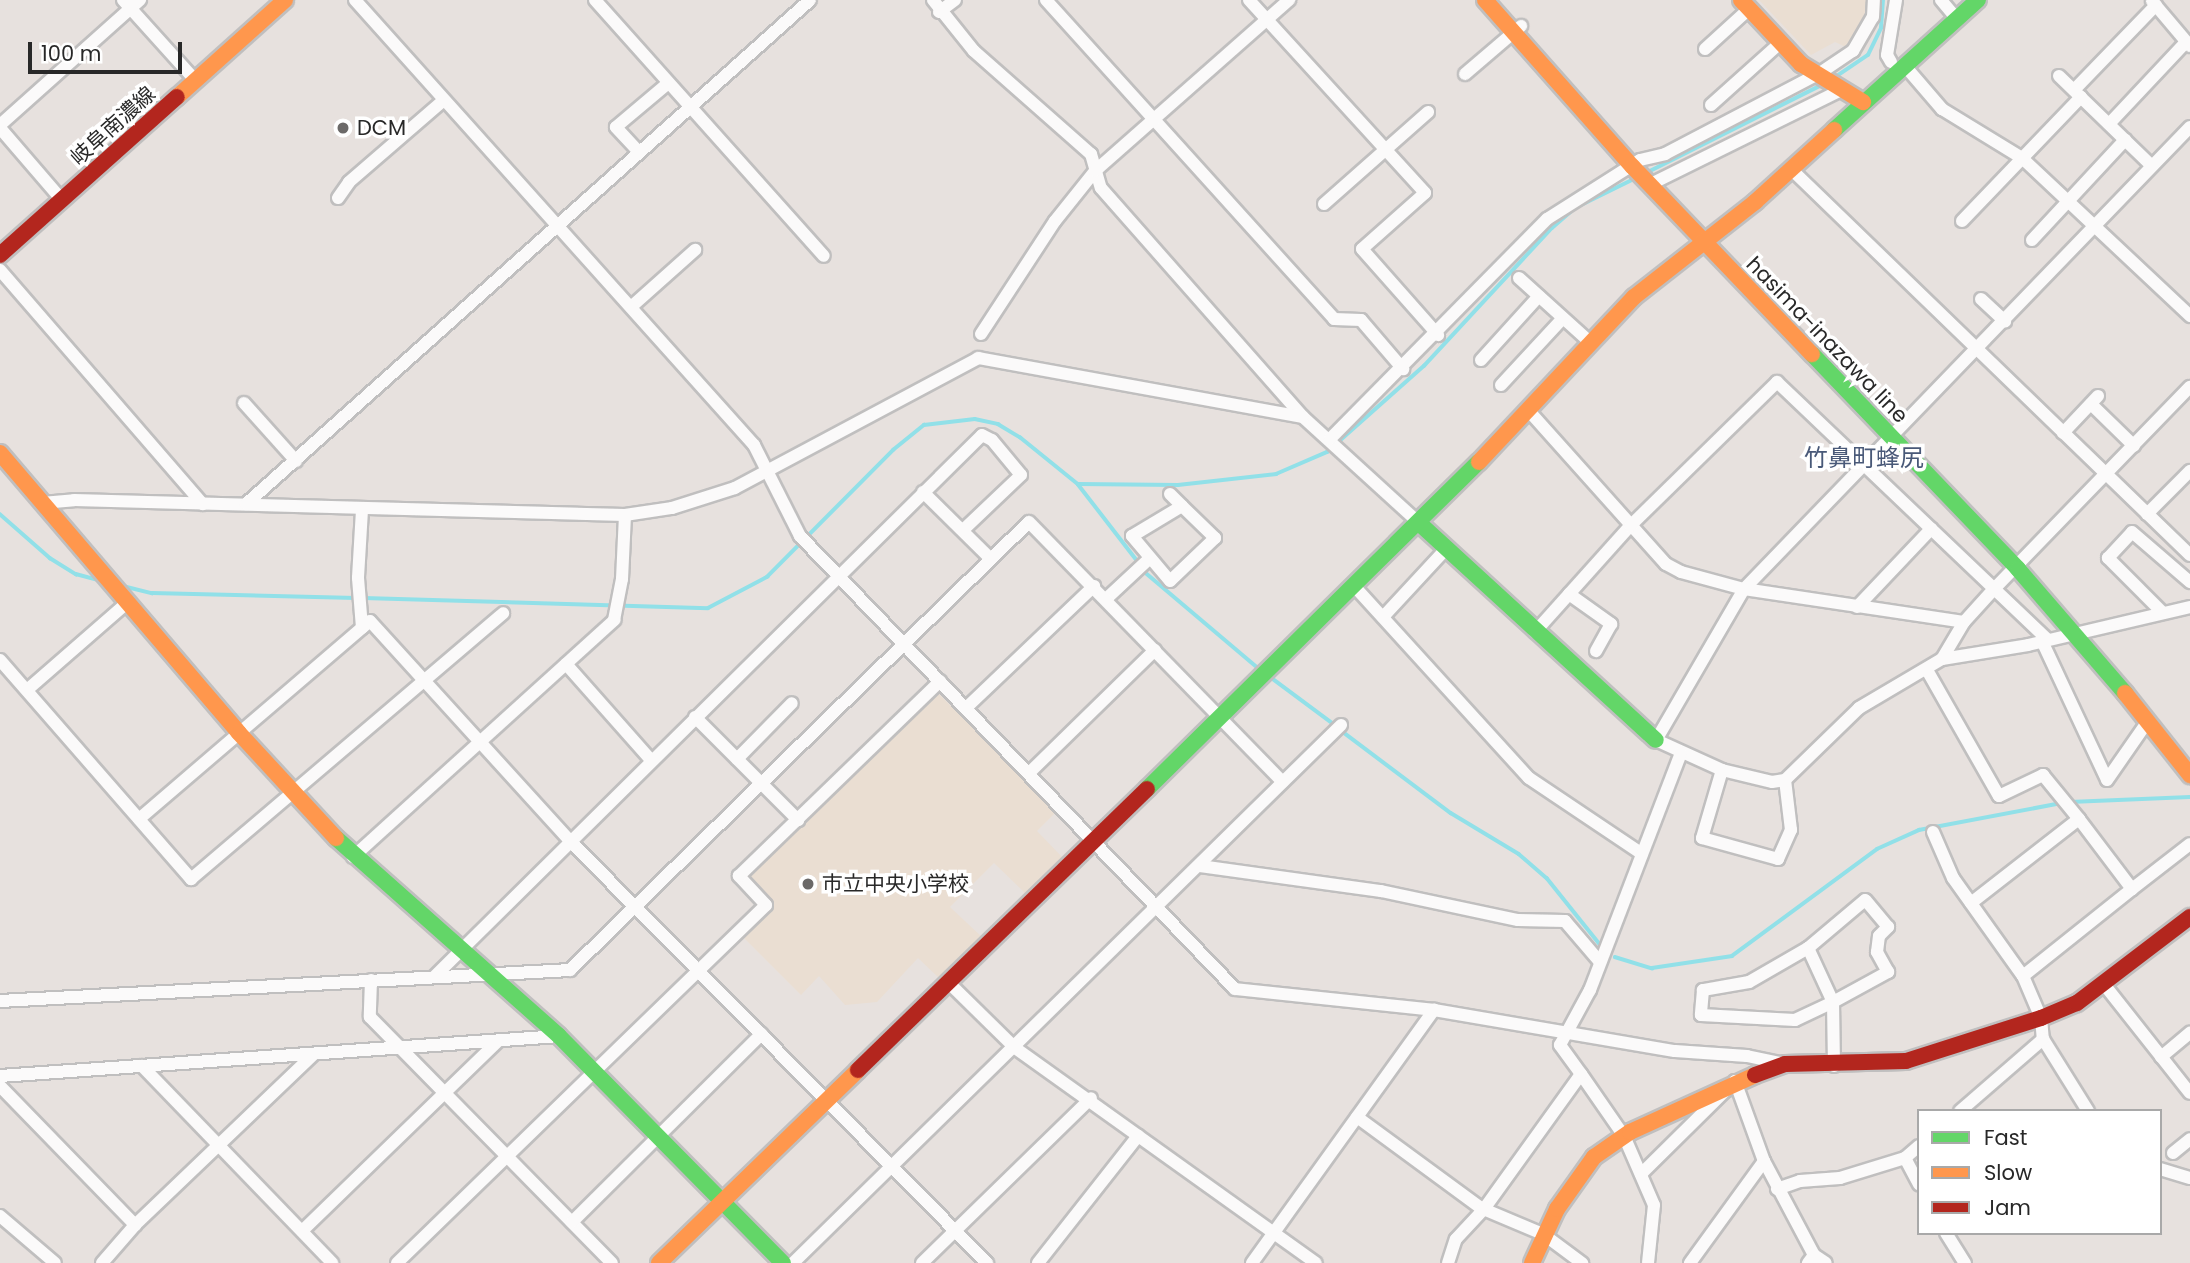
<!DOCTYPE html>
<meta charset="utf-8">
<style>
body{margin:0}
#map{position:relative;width:2190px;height:1263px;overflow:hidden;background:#e7e1de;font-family:Poppins,"Noto Sans JP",sans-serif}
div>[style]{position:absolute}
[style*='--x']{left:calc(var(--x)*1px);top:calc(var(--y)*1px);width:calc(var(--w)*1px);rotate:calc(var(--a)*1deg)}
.education>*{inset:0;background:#eaded2}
.stream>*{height:3.5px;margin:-1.75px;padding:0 1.75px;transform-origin:1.75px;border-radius:1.75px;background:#91e0e8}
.roads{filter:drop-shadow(2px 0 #c0bfbf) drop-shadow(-2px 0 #c0bfbf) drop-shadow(0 2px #c0bfbf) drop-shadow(0 -2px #c0bfbf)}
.street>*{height:12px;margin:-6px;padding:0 6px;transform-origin:6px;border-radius:6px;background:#fbfafa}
.fast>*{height:16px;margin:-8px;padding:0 8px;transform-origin:8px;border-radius:8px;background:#63d668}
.slow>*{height:16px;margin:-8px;padding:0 8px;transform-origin:8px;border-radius:8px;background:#ff974d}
.jam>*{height:16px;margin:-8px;padding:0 8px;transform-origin:8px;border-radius:8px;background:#b3261e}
.dots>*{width:19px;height:19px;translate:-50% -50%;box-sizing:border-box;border:4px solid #fff;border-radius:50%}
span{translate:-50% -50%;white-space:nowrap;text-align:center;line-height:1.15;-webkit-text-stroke:7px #fff;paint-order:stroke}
.street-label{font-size:21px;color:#282828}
.poi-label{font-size:21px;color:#282828}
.left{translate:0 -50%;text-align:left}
.quarter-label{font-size:24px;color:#495978}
.legend{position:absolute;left:1917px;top:1109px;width:245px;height:126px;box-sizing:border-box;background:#fff;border:2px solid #a9a9a9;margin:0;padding:9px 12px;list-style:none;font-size:21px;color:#282828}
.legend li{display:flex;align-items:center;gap:14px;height:35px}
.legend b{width:35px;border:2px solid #a9a9a9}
.scale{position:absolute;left:28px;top:42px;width:154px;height:32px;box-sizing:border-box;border:4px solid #282828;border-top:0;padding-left:9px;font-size:21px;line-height:24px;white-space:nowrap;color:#282828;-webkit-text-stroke:5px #fff;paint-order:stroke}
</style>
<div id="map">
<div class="education">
<div style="clip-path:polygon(1759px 0,1866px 0,1865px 16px,1848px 48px,1835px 42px,1811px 55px)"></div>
<div style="clip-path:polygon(937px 692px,1056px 812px,1037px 831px,1065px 860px,1028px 896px,994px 863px,950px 907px,983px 938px,940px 979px,918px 958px,877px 1002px,845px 1005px,819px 976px,801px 995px,741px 935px,771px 906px,745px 879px)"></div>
</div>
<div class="stream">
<div style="--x:1834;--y:78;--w:41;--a:-34.1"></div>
<div style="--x:1868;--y:55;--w:30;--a:-64"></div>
<div style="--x:1881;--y:28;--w:28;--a:-86"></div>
<div style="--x:1646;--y:173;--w:199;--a:-26.6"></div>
<div style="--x:1078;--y:484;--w:100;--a:0.6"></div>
<div style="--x:1178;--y:485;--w:99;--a:-6.4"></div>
<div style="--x:1276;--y:474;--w:56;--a:-23.3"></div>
<div style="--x:1327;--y:452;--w:130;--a:-41.6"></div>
<div style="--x:1424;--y:366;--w:188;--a:-47.2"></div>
<div style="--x:1552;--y:228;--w:30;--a:-41"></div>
<div style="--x:1575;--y:208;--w:68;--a:-26.2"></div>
<div style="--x:0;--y:514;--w:67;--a:41.3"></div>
<div style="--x:50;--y:558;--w:31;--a:32"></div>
<div style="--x:76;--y:574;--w:24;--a:15"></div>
<div style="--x:1146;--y:573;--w:147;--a:40.3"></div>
<div style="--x:123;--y:586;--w:30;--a:14"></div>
<div style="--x:152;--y:593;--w:204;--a:1.4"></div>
<div style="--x:364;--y:598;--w:344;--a:1.7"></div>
<div style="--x:708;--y:608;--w:67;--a:-27.7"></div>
<div style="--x:767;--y:577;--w:179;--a:-45.2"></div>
<div style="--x:893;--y:450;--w:40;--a:-39"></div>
<div style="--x:924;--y:425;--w:51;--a:-6.7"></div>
<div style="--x:975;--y:419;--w:24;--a:12"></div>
<div style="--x:998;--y:424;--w:26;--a:31"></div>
<div style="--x:1020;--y:437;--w:75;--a:39"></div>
<div style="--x:1078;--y:484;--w:95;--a:52.3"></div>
<div style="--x:1273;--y:679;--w:77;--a:36.6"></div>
<div style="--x:1343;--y:732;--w:135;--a:36.9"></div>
<div style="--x:1451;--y:813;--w:79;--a:31.1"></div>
<div style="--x:1519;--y:854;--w:37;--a:41"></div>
<div style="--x:1547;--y:878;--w:88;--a:51.4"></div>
<div style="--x:2070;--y:802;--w:120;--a:-2.4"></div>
<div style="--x:1615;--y:957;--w:39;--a:17"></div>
<div style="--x:1652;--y:968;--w:81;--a:-8.5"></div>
<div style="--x:1732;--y:956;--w:180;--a:-36.4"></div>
<div style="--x:1877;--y:849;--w:46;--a:-24.3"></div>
<div style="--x:1919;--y:830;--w:146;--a:-10.7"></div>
</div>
<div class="roads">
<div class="street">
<div style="--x:123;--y:0;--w:108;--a:48"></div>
<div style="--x:355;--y:0;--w:598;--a:48.12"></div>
<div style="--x:754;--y:445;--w:102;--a:63.2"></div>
<div style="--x:800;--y:536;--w:628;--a:46.16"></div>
<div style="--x:1235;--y:989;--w:200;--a:6"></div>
<div style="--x:1434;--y:1010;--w:244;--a:9.7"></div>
<div style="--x:1675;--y:1051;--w:72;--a:4"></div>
<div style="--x:1747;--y:1056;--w:38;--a:12"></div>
<div style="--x:595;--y:0;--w:343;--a:48.2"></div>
<div style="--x:933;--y:0;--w:65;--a:51.2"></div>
<div style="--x:974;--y:51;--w:156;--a:41.4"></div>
<div style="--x:1091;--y:154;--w:35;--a:74"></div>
<div style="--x:1101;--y:188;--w:305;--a:48.6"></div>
<div style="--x:1303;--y:417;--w:157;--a:42.4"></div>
<div style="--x:1046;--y:0;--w:430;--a:47.9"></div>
<div style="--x:1334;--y:319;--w:27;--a:2"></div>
<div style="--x:1361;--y:320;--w:65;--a:49.4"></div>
<div style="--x:1249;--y:0;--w:261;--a:47.6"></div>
<div style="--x:1425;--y:193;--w:84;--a:138.4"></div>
<div style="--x:1362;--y:249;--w:115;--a:48.5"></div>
<div style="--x:1941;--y:0;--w:25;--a:50"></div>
<div style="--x:2152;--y:1;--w:59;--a:49.8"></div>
<div style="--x:939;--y:12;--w:20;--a:-37"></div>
<div style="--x:1705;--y:49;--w:59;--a:-42.3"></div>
<div style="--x:1891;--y:62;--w:8;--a:-120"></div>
<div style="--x:1887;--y:55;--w:56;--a:-80.7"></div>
<div style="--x:1905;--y:66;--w:57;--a:49.3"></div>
<div style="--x:1942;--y:109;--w:94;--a:31.5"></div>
<div style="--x:2022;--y:158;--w:231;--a:43.2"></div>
<div style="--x:1465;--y:74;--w:74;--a:-40.6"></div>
<div style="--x:2059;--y:76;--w:129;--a:44.1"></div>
<div style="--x:2074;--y:90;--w:118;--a:-46"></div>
<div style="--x:1711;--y:105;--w:93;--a:-41.9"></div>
<div style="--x:2109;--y:124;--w:112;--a:-46.8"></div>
<div style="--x:0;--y:125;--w:188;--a:-41.8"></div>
<div style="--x:2190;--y:127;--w:642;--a:133.99"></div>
<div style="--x:1744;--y:589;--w:175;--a:120.2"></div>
<div style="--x:1656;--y:740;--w:72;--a:24.4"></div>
<div style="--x:1722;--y:770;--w:51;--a:13.5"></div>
<div style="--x:1772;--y:782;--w:13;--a:-9"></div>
<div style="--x:1785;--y:780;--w:103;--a:-44.2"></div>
<div style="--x:1859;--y:708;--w:96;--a:-30.6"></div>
<div style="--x:1942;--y:659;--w:43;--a:-59.3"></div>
<div style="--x:1964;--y:622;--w:43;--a:-47.8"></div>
<div style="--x:1993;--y:590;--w:283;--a:-45.9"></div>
<div style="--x:0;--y:128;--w:95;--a:49.3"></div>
<div style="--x:639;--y:152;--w:34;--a:-133"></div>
<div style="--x:616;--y:127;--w:67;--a:-40.1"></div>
<div style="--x:1791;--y:169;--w:555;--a:44.05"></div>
<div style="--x:1649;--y:185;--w:216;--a:-26.3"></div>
<div style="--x:338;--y:198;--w:19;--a:-55"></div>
<div style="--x:349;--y:182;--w:125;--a:-40.8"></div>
<div style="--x:1324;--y:204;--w:139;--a:-41.5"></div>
<div style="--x:1962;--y:221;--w:172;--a:-46.2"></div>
<div style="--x:2032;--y:240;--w:137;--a:-47.1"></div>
<div style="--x:0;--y:270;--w:310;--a:49.1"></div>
<div style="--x:1519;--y:278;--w:97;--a:42.1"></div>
<div style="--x:1981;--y:299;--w:33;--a:43"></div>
<div style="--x:631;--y:307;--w:86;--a:-41.7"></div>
<div style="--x:981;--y:334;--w:135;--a:-56.8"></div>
<div style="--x:1055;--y:221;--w:64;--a:-51.3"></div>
<div style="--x:1095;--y:171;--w:259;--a:-41.4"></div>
<div style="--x:1481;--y:360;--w:86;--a:-47.8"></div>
<div style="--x:1501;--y:385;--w:91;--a:-47.2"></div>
<div style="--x:244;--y:403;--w:78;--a:48.1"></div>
<div style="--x:2091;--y:404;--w:60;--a:44.3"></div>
<div style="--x:1529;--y:411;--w:205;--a:48.2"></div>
<div style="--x:1666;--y:564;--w:17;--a:28"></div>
<div style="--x:1681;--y:572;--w:65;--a:15.1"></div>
<div style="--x:1744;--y:589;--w:222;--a:8.5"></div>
<div style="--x:2063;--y:433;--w:51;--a:-46.6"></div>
<div style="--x:1330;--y:439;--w:309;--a:-45.4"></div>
<div style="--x:1547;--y:219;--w:110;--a:-32.4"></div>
<div style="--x:1640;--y:160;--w:26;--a:-13"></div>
<div style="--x:1665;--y:154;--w:175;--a:-27.6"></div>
<div style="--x:1820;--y:73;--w:40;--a:-34"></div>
<div style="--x:1853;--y:51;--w:39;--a:-60"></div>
<div style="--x:1873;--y:17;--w:17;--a:-87"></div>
<div style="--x:923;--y:492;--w:95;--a:44.6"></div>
<div style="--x:1170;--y:494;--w:17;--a:45"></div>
<div style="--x:1182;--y:506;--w:46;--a:44.1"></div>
<div style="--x:1215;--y:538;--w:62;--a:136.3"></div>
<div style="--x:1170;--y:581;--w:59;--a:-130.2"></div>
<div style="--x:1132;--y:536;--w:58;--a:-31"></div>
<div style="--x:42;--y:503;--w:32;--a:-5"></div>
<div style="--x:74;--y:500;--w:551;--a:1.56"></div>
<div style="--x:625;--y:515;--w:48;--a:-8.5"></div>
<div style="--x:672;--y:508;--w:66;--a:-17.6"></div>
<div style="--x:735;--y:488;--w:276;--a:-28.1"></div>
<div style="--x:978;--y:358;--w:330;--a:10.3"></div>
<div style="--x:246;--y:504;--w:756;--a:-41.78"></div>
<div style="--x:362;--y:510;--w:68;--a:93.4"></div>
<div style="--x:358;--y:578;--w:50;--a:85.4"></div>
<div style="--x:2147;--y:514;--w:61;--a:-45"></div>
<div style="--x:1355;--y:587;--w:258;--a:47.7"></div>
<div style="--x:1529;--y:778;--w:136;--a:33.9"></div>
<div style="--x:1569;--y:594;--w:52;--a:35.5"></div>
<div style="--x:1611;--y:624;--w:31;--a:119"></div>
<div style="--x:1106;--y:599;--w:60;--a:-43"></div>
<div style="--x:1857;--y:607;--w:108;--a:-46.5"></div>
<div style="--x:2163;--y:613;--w:78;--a:-135"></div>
<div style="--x:2108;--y:558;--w:35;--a:-47"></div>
<div style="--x:2132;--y:532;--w:77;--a:40.8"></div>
<div style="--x:1383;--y:617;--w:93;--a:-47.2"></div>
<div style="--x:1535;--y:632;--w:142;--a:-48.1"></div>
<div style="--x:1630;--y:526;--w:206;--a:-44.4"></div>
<div style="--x:1777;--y:382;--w:374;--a:43.6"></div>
<div style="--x:2042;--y:641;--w:153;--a:64.9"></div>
<div style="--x:2107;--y:780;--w:72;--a:-55.2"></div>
<div style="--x:1942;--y:659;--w:87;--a:-9.2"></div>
<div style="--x:2028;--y:645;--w:166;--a:-13.2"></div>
<div style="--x:0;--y:660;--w:291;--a:48.9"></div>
<div style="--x:191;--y:879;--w:410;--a:-40.4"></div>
<div style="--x:566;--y:664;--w:128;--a:48.5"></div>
<div style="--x:1927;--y:670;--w:145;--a:60.3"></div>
<div style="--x:1999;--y:796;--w:49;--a:-25.5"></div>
<div style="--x:2043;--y:775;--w:57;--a:50.7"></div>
<div style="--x:27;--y:690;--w:134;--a:-41.1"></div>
<div style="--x:966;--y:708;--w:177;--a:-43.6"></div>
<div style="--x:695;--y:717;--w:146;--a:45"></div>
<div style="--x:737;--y:759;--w:78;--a:-45.5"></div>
<div style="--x:1722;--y:770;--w:71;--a:106.4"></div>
<div style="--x:1702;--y:838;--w:79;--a:15.4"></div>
<div style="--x:1778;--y:859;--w:32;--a:-66"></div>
<div style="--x:1791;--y:830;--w:50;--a:-96.8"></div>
<div style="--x:1029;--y:773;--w:176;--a:-44.3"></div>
<div style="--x:139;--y:819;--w:304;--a:-40.6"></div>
<div style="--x:370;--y:621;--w:296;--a:47.7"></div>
<div style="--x:569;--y:840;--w:595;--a:45.34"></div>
<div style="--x:1933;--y:832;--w:50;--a:66.5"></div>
<div style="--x:1953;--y:878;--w:120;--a:54.5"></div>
<div style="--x:2023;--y:976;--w:46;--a:66.8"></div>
<div style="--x:2041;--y:1018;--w:21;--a:85"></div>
<div style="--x:2043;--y:1039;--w:85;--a:58"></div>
<div style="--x:353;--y:857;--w:353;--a:-42.2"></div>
<div style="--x:614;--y:620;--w:42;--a:-79"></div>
<div style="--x:622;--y:579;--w:64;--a:-87.3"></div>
<div style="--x:1200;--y:866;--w:183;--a:7.9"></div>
<div style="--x:1381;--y:891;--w:140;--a:12"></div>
<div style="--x:1518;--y:920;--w:47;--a:1.2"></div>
<div style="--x:1565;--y:921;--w:54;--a:49.5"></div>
<div style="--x:1971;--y:903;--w:137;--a:-37.9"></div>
<div style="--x:2079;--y:819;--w:88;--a:52.9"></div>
<div style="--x:2132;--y:889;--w:73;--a:-37.8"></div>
<div style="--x:1808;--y:948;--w:68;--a:150"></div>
<div style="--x:1749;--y:982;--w:47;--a:170.1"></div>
<div style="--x:1703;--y:990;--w:25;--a:95"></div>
<div style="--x:1701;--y:1015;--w:94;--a:3"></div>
<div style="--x:1795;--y:1020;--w:42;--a:-25.3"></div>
<div style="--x:1833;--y:1002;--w:63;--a:-28.6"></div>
<div style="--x:1888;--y:972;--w:23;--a:-119"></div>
<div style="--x:1877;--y:952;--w:16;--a:-83"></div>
<div style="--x:1879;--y:936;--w:13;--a:-45"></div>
<div style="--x:1888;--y:927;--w:35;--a:-130"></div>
<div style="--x:1865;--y:900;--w:75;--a:139.9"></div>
<div style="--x:1808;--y:948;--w:60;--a:65.2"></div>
<div style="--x:1833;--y:1002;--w:64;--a:89.1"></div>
<div style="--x:435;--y:976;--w:769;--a:-44.68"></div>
<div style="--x:982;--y:435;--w:11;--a:27"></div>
<div style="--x:992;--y:440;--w:45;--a:50.4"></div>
<div style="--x:1021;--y:475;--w:80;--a:136.5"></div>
<div style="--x:2023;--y:976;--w:139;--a:-38.6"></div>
<div style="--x:371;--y:980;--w:37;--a:92"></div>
<div style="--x:370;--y:1017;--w:345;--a:45.5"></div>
<div style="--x:2103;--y:983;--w:140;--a:51.7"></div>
<div style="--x:950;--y:984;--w:90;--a:44.5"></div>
<div style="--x:1014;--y:1047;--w:371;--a:35.6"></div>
<div style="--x:0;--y:1001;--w:571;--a:-3.11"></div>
<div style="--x:570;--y:970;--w:641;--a:-44.31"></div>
<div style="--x:1029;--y:522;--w:363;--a:45.7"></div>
<div style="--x:2161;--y:1057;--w:38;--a:-40"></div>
<div style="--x:142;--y:1066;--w:274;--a:46"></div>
<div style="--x:1581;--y:1074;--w:75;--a:55.3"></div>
<div style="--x:1624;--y:1136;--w:75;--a:66.5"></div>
<div style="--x:1654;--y:1205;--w:58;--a:95.9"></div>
<div style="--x:0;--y:1076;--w:560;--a:-4.09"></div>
<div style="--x:0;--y:1086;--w:194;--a:45.8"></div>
<div style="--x:1960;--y:1111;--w:110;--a:-40.9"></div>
<div style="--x:1357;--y:1117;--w:154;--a:36.3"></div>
<div style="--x:1481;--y:1208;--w:67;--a:22.8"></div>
<div style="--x:1543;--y:1234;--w:49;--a:36.6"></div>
<div style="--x:2173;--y:1153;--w:22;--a:-39"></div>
<div style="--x:1905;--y:1158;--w:30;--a:62"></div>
<div style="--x:2160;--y:1169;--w:31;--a:17"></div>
<div style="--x:1641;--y:1174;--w:132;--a:-44.7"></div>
<div style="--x:1735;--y:1081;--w:85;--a:70.1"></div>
<div style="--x:1764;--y:1161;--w:106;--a:62"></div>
<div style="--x:1814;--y:1255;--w:10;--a:127"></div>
<div style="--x:1777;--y:1189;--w:24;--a:-19"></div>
<div style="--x:1800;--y:1181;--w:40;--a:-4.3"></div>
<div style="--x:1840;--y:1178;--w:68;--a:-17.1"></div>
<div style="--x:1905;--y:1158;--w:18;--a:-41"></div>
<div style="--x:0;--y:1216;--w:72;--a:40.5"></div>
<div style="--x:572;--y:1222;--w:267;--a:-44.8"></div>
<div style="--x:302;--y:1231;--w:272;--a:-44.1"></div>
<div style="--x:1946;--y:1233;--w:36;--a:58"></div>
<div style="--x:1814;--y:1255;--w:14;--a:34"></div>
<div style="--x:102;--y:1263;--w:50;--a:-49"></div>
<div style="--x:135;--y:1225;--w:248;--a:-43.7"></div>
<div style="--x:397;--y:1263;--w:514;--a:-44.13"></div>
<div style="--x:766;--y:905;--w:40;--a:-133"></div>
<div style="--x:739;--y:876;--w:280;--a:-44.1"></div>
<div style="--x:793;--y:1263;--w:768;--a:-44.47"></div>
<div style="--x:922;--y:1263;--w:236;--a:-44.3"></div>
<div style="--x:1038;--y:1263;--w:162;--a:-51.8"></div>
<div style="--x:1252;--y:1263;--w:312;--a:-54.3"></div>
<div style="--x:1448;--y:1263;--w:25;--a:-72"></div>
<div style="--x:1456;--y:1239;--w:41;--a:-47"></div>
<div style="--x:1484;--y:1209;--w:166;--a:-54.3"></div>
<div style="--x:1581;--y:1074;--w:36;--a:-126"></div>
<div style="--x:1560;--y:1045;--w:63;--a:-61.4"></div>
<div style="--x:1590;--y:990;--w:254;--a:-69"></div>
<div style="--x:1690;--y:1263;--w:126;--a:-54"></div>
</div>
<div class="fast">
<div style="--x:1834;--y:130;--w:194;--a:-42.1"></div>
<div style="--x:1812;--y:354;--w:298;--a:46.2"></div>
<div style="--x:2018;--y:569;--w:164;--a:49.2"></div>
<div style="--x:1419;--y:523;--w:321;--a:42.5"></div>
<div style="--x:1147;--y:789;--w:466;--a:-44.6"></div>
<div style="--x:336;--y:838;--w:298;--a:41.6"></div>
<div style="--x:559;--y:1036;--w:319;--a:45.4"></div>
</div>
<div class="slow">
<div style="--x:1485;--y:0;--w:223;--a:48.5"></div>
<div style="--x:1633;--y:167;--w:259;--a:46.3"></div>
<div style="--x:1741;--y:0;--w:88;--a:46.8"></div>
<div style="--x:1801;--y:64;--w:73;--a:31.5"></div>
<div style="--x:177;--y:97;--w:145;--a:-41.9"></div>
<div style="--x:0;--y:453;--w:368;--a:49.5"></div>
<div style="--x:239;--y:733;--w:143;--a:47.3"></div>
<div style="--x:1479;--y:462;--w:226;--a:-46.8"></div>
<div style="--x:1634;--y:297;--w:154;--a:-38.1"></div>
<div style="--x:1755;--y:202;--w:107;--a:-42.3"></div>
<div style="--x:2125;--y:693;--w:105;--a:51.6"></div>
<div style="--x:659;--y:1263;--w:277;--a:-44.1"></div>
<div style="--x:1532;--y:1263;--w:60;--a:-65.2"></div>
<div style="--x:1557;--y:1209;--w:64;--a:-54.6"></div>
<div style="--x:1594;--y:1157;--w:44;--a:-34.8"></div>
<div style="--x:1630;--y:1132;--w:137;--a:-24.5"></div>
</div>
<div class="jam">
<div style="--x:0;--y:255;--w:237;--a:-41.8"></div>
<div style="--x:858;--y:1070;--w:403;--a:-44.2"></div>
<div style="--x:1755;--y:1075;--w:32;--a:-20"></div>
<div style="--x:1785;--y:1064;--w:121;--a:-1.4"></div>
<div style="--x:1906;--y:1061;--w:142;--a:-17.7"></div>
<div style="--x:2041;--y:1018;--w:39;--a:-23"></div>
<div style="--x:2077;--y:1003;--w:142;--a:-37.3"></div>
</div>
</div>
<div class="dots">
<div style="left:343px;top:128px;background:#6b6968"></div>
<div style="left:808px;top:884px;background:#6b6968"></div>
</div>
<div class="street-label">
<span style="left:113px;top:126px;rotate:-42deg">岐阜南濃線</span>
<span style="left:1827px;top:340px;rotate:46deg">hasima-inazawa line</span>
</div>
<div class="poi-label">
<span class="left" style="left:357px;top:128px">DCM</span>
<span class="left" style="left:822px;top:884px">市立中央小学校</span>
</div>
<div class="quarter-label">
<span style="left:1864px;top:458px">竹鼻町蜂尻</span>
</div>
<ul class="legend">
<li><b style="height:9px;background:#63d668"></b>Fast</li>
<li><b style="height:9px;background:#ff974d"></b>Slow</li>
<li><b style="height:9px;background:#b3261e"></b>Jam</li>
</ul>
<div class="scale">100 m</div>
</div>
